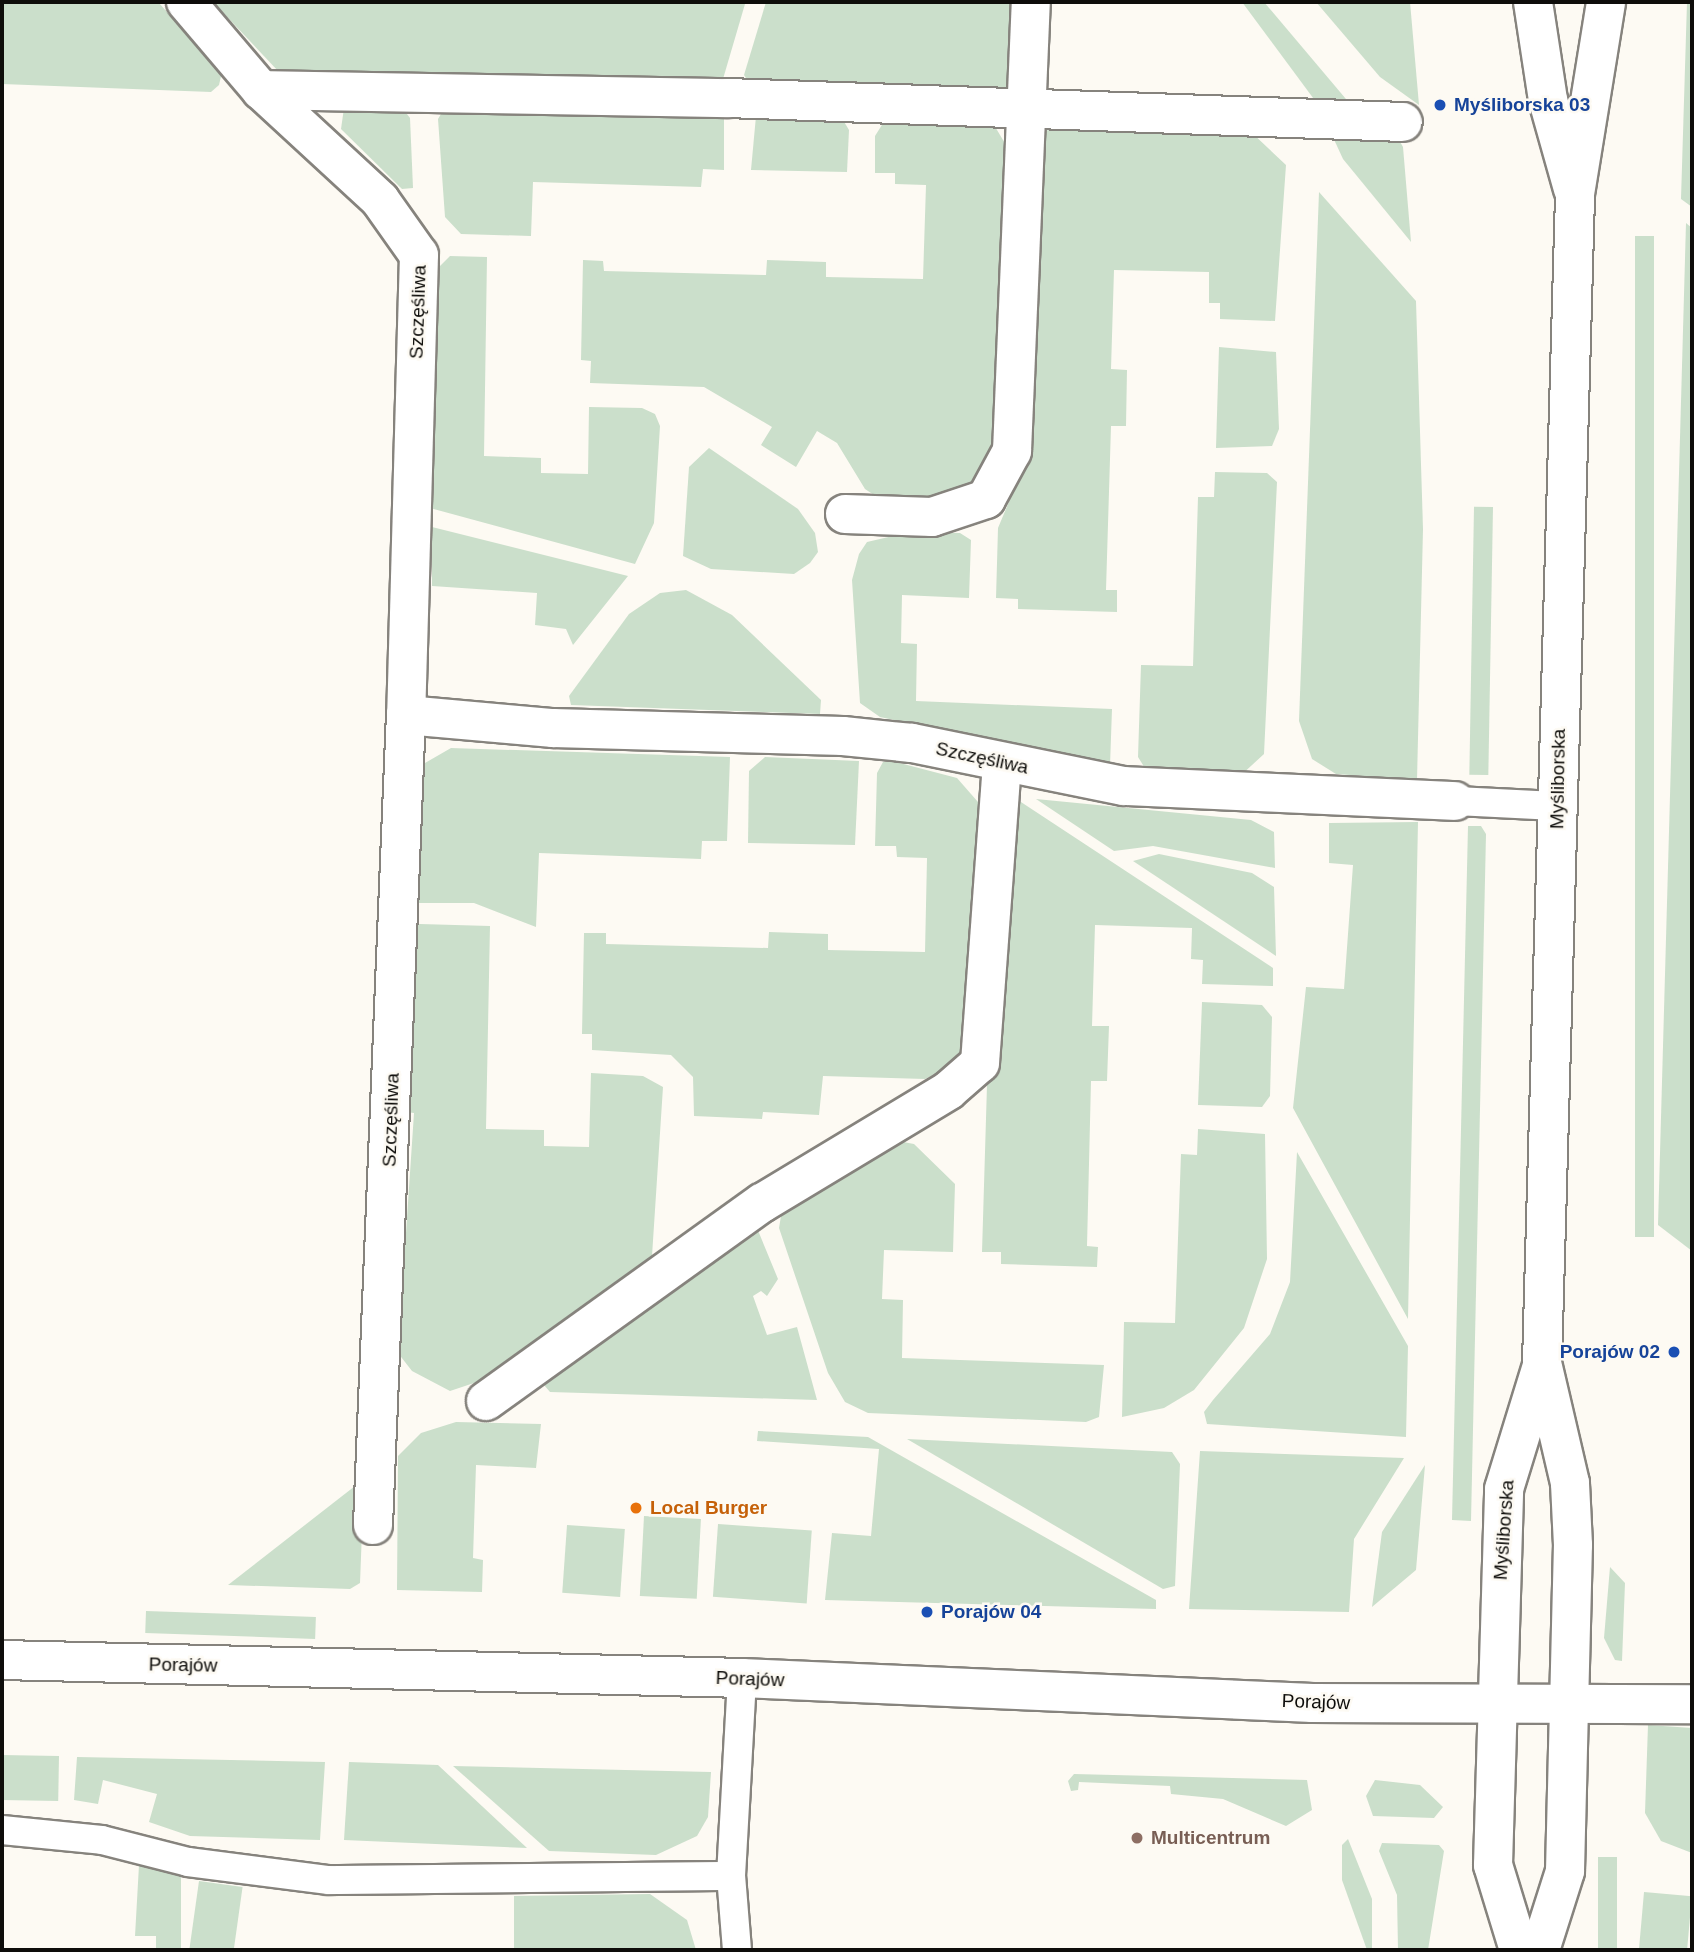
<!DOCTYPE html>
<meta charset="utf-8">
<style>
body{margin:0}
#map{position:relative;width:1694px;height:1952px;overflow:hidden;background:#fdfaf3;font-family:Arial,sans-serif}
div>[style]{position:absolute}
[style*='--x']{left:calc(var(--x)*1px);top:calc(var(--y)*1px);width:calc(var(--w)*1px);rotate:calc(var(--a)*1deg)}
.green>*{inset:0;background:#cbdfcb;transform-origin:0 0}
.roads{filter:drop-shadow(2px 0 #86837d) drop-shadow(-2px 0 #86837d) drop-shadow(0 2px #86837d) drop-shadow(0 -2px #86837d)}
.lane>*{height:28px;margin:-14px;padding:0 14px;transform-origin:14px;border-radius:14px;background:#fff}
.street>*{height:38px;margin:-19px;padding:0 19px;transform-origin:19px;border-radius:19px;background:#fff}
.secondary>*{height:38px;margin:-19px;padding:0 19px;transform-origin:19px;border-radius:19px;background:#fff}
.dots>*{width:19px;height:19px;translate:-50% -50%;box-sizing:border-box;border:4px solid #fdfaf3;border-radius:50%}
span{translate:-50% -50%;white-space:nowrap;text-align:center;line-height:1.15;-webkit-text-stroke:5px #fdfaf3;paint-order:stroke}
.transit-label{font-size:19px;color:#164399;font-weight:700}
.left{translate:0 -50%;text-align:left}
.right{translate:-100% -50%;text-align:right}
.street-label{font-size:19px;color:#0e0d0a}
.food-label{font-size:19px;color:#c56008;font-weight:700}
.education-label{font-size:19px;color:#785e54;font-weight:700}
.frame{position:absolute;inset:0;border:4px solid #0e0d0a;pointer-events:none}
</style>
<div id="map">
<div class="green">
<div style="clip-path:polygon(2px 2px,158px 2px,222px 72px,219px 85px,211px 92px,2px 84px)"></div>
<div style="clip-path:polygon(213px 2px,738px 2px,745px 4px,723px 79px,279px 72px)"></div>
<div style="clip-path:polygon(766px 2px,1015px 2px,1010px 84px,998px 96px,753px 89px,744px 75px)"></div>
<div style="clip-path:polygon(1242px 2px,1264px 2px,1351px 105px,1319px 106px)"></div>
<div style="clip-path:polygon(1316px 2px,1410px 2px,1419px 105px,1380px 77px)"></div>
<div style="clip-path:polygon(1687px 2px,1692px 2px,1692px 207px,1681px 199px)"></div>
<div style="clip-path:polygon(344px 108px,403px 109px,410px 118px,413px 188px,402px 189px,341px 129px)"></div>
<div style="clip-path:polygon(444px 109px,724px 116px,724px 170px,703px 169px,701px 187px,533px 182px,531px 236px,461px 234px,445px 217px,438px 119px)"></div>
<div style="clip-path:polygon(756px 116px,843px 120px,849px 130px,847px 172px,751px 170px)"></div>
<div style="clip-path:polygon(885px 120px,994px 125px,1009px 150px,995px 457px,982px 477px,948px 501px,880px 499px,865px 489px,837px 443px,817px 431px,796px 467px,761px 445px,772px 427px,704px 387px,590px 383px,591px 361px,581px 360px,583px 260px,603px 261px,604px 271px,766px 275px,767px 260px,826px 262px,826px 277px,923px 279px,926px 185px,895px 184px,895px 173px,875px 173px,875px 136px)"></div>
<div style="clip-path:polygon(1056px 126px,1251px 132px,1286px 165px,1275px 321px,1220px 319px,1220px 303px,1209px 303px,1209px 272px,1114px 270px,1111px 369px,1127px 370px,1126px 426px,1111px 426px,1106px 590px,1117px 590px,1117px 612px,1018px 609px,1018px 599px,996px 598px,998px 528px,1021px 473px,1042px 133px)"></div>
<div style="clip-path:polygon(1331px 133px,1395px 133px,1403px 147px,1411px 242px,1343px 159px)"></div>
<div style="clip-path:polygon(1319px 192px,1416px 301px,1423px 529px,1417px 780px,1336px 774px,1312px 759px,1299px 721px)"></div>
<div style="clip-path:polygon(1686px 223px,1692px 228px,1692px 1251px,1658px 1225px)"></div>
<div style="left:1635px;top:236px;width:19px;height:1001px"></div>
<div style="clip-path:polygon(450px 256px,487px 257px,484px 456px,541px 458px,541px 473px,588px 474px,589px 407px,642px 408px,655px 414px,660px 426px,654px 523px,635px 564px,430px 508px,437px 269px)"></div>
<div style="clip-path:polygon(1219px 347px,1276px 352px,1279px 429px,1272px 446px,1216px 448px)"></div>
<div style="clip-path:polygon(709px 448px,798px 509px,815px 533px,818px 552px,810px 563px,794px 574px,711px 569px,683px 556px,689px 467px)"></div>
<div style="clip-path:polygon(1215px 472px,1267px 473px,1277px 482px,1264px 754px,1239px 777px,1148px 773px,1138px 757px,1141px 665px,1193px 666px,1198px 497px,1214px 497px)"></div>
<div style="left:1493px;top:507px;width:268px;height:19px;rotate:91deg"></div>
<div style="clip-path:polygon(432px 527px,628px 576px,573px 645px,566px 629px,535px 625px,537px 593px,432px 586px)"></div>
<div style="clip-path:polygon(910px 532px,960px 533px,971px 540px,969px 598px,902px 595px,901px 643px,917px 644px,916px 701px,1112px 709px,1110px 766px,880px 717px,860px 703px,852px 580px,859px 554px,867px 542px)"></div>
<div style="clip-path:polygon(686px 590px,732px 615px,821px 700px,820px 714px,571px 705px,569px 696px,629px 614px,660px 593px)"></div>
<div style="clip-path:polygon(451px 748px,730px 757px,727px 841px,702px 841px,701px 859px,539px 853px,536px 927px,474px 903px,416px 903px,413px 780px,425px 763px)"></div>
<div style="clip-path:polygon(765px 757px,859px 761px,855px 845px,748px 843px,749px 771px)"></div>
<div style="clip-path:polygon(892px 761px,957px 778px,985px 810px,978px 1022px,957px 1064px,925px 1079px,823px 1076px,819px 1115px,763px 1112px,762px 1119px,694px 1116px,693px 1077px,671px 1055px,592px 1050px,592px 1034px,582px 1034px,584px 933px,606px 933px,606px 944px,768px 948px,769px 932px,828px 934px,828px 950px,925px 952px,927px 858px,897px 857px,896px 846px,875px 846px,877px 773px,883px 762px)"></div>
<div style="clip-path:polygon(1012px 796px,1273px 968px,1273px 986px,1202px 984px,1203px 960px,1191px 959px,1192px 928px,1095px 925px,1092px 1026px,1109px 1026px,1107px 1081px,1091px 1081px,1087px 1246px,1098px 1247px,1097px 1267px,1001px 1264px,1001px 1252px,982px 1252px,987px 1085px,995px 1070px)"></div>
<div style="clip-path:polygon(1036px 799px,1251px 820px,1274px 832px,1275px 868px,1153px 846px,1114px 851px)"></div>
<div style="clip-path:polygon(1418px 822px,1408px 1319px,1293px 1108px,1306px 987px,1344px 989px,1353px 865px,1329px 863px,1329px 823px)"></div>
<div style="clip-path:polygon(1468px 826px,1481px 826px,1486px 834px,1471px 1521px,1452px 1520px)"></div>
<div style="clip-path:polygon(1159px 854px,1252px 873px,1274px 887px,1276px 956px,1133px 861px)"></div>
<div style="clip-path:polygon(420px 924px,490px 926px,486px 1129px,544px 1130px,544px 1146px,589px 1147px,591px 1073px,643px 1076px,663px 1087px,652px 1256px,638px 1275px,486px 1379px,450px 1391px,412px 1371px,398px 1353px,414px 1113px,406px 1112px,411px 927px)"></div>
<div style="clip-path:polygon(1202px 1002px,1262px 1005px,1272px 1017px,1270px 1096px,1262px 1107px,1198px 1105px)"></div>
<div style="clip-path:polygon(1198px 1129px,1265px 1134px,1267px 1259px,1244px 1328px,1194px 1390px,1164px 1408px,1122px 1417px,1124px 1322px,1175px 1323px,1181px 1154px,1197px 1155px)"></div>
<div style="clip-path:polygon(898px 1141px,914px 1144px,955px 1184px,953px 1252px,884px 1250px,882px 1299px,903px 1300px,902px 1358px,1104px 1365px,1099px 1417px,1086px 1422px,868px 1413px,845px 1402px,828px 1373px,779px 1228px,782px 1210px)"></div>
<div style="clip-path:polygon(1297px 1152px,1408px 1346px,1406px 1437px,1207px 1424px,1204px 1412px,1213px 1400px,1270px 1334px,1290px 1282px)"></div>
<div style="clip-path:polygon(757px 1228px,778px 1279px,767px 1296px,761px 1291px,753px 1296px,767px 1335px,797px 1327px,817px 1400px,550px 1392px,544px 1385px,545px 1376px)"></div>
<div style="clip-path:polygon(456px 1422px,541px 1424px,536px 1468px,476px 1465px,473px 1558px,483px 1560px,482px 1592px,397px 1590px,398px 1456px,421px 1433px)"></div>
<div style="clip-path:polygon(758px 1431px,868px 1437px,1156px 1600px,1156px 1609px,825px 1600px,832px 1533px,871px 1536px,879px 1449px,757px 1441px)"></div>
<div style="clip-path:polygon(907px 1439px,1172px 1452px,1180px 1464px,1175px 1586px,1163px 1589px)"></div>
<div style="clip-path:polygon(1200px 1451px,1404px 1458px,1354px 1539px,1349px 1612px,1189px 1609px)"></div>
<div style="clip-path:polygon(1425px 1465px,1416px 1570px,1372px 1607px,1382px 1532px)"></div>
<div style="clip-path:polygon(364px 1479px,360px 1583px,350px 1589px,228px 1585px)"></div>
<div style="left:644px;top:1516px;width:57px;height:80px;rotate:3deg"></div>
<div style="left:718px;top:1524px;width:94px;height:73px;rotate:4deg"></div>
<div style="left:567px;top:1525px;width:58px;height:68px;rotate:4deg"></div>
<div style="clip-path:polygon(1610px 1567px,1625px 1583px,1622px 1661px,1615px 1660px,1604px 1638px)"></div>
<div style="left:146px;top:1611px;width:170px;height:22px;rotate:2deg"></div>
<div style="clip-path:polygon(1648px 1725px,1692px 1728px,1692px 1853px,1661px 1841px,1645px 1813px)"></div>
<div style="left:2px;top:1755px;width:57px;height:45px;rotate:1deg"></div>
<div style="clip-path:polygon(77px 1757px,325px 1762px,320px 1840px,190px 1836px,149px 1822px,157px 1794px,103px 1780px,98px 1804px,74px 1800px)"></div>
<div style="clip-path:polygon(349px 1762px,438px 1765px,527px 1848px,344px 1840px)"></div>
<div style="clip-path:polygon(453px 1766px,711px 1772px,708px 1817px,697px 1836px,656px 1855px,549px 1851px)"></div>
<div style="clip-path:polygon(1074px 1774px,1307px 1780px,1312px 1810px,1286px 1826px,1223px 1799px,1171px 1794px,1170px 1786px,1079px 1782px,1078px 1790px,1071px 1791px,1068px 1781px)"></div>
<div style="clip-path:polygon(1375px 1780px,1420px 1785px,1443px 1807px,1434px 1818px,1373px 1816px,1366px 1796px)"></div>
<div style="clip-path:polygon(1348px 1839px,1372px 1899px,1372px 1950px,1367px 1950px,1342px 1880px,1342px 1845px)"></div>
<div style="clip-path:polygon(1382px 1843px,1439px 1845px,1444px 1851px,1428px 1950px,1398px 1950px,1397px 1895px,1379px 1851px)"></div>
<div style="left:1598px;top:1857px;width:19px;height:93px"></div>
<div style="clip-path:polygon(139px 1865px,181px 1875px,181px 1950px,156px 1950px,156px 1936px,135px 1936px)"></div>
<div style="left:199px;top:1881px;width:44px;height:69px;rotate:8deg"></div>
<div style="left:1644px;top:1892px;width:48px;height:58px;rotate:5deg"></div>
<div style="clip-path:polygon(650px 1894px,687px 1920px,696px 1950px,514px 1950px,514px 1896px)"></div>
</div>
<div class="roads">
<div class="lane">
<div style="--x:1455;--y:801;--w:102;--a:2.8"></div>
<div style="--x:2;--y:1830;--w:100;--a:5.7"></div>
<div style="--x:102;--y:1840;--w:89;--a:14.3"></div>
<div style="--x:188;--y:1862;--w:142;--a:7.3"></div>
<div style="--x:329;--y:1880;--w:402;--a:-0.6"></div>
<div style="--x:737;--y:1950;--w:74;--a:-94.6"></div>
<div style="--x:731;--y:1876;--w:198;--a:-86.8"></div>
</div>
<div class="street">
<div style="--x:186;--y:2;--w:116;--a:49.6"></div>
<div style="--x:261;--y:90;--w:162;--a:42.7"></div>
<div style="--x:380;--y:200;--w:67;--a:54.7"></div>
<div style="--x:419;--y:255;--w:460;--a:91.6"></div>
<div style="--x:406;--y:715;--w:148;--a:5.1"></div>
<div style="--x:553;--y:728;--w:290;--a:1.6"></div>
<div style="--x:843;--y:736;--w:69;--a:5.8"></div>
<div style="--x:912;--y:743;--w:216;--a:11.5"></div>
<div style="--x:1124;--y:786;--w:331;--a:2.6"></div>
<div style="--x:261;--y:90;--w:466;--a:1"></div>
<div style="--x:727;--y:98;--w:676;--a:2.03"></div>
<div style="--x:845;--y:514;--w:87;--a:2"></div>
<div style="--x:932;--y:517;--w:57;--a:-18.4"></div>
<div style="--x:986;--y:499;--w:55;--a:-61.6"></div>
<div style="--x:1012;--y:451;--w:449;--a:-87.6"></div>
<div style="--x:486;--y:1401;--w:340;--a:-35.7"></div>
<div style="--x:762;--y:1203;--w:218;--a:-31.1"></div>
<div style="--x:949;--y:1090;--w:41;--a:-41.1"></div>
<div style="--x:980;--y:1063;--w:300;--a:-85.8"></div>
<div style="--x:373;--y:1525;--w:811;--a:-87.67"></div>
<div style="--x:2;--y:1660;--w:740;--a:1.39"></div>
<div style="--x:742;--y:1678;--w:571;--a:2.51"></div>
<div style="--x:1312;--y:1703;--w:380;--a:0.2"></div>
</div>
<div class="secondary">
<div style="--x:1533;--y:2;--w:99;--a:81.3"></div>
<div style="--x:1548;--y:100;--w:92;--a:74.3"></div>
<div style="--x:1519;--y:1950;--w:89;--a:-107"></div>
<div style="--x:1493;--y:1865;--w:376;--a:-88.3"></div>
<div style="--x:1504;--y:1489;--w:126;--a:-72.9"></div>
<div style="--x:1540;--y:1950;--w:83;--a:-72.4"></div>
<div style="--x:1565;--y:1871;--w:326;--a:-88.6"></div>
<div style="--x:1573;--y:1545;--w:62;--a:-92.8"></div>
<div style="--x:1570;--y:1483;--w:123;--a:-103.1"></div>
<div style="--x:1542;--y:1363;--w:1169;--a:-88.38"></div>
<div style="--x:1575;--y:194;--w:194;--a:-80.8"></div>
</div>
</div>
<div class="dots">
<div style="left:1440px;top:105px;background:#1a4fb4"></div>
<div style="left:1674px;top:1352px;background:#1a4fb4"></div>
<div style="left:636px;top:1508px;background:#e8710a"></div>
<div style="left:927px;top:1612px;background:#1a4fb4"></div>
<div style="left:1137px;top:1838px;background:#8d6e63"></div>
</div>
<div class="transit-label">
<span class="left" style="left:1454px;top:105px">Myśliborska 03</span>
<span class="right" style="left:1660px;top:1352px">Porajów 02</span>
<span class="left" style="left:941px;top:1612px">Porajów 04</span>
</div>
<div class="street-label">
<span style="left:418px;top:312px;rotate:-88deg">Szczęśliwa</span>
<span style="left:982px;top:758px;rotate:12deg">Szczęśliwa</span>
<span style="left:1558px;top:779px;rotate:-89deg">Myśliborska</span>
<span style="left:391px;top:1120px;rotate:-88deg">Szczęśliwa</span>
<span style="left:1504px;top:1530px;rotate:-86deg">Myśliborska</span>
<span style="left:183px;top:1665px;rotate:1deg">Porajów</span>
<span style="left:750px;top:1679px;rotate:2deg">Porajów</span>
<span style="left:1316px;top:1702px;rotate:2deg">Porajów</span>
</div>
<div class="food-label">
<span class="left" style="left:650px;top:1508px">Local Burger</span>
</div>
<div class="education-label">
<span class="left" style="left:1151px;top:1838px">Multicentrum</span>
</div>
<div class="frame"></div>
</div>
